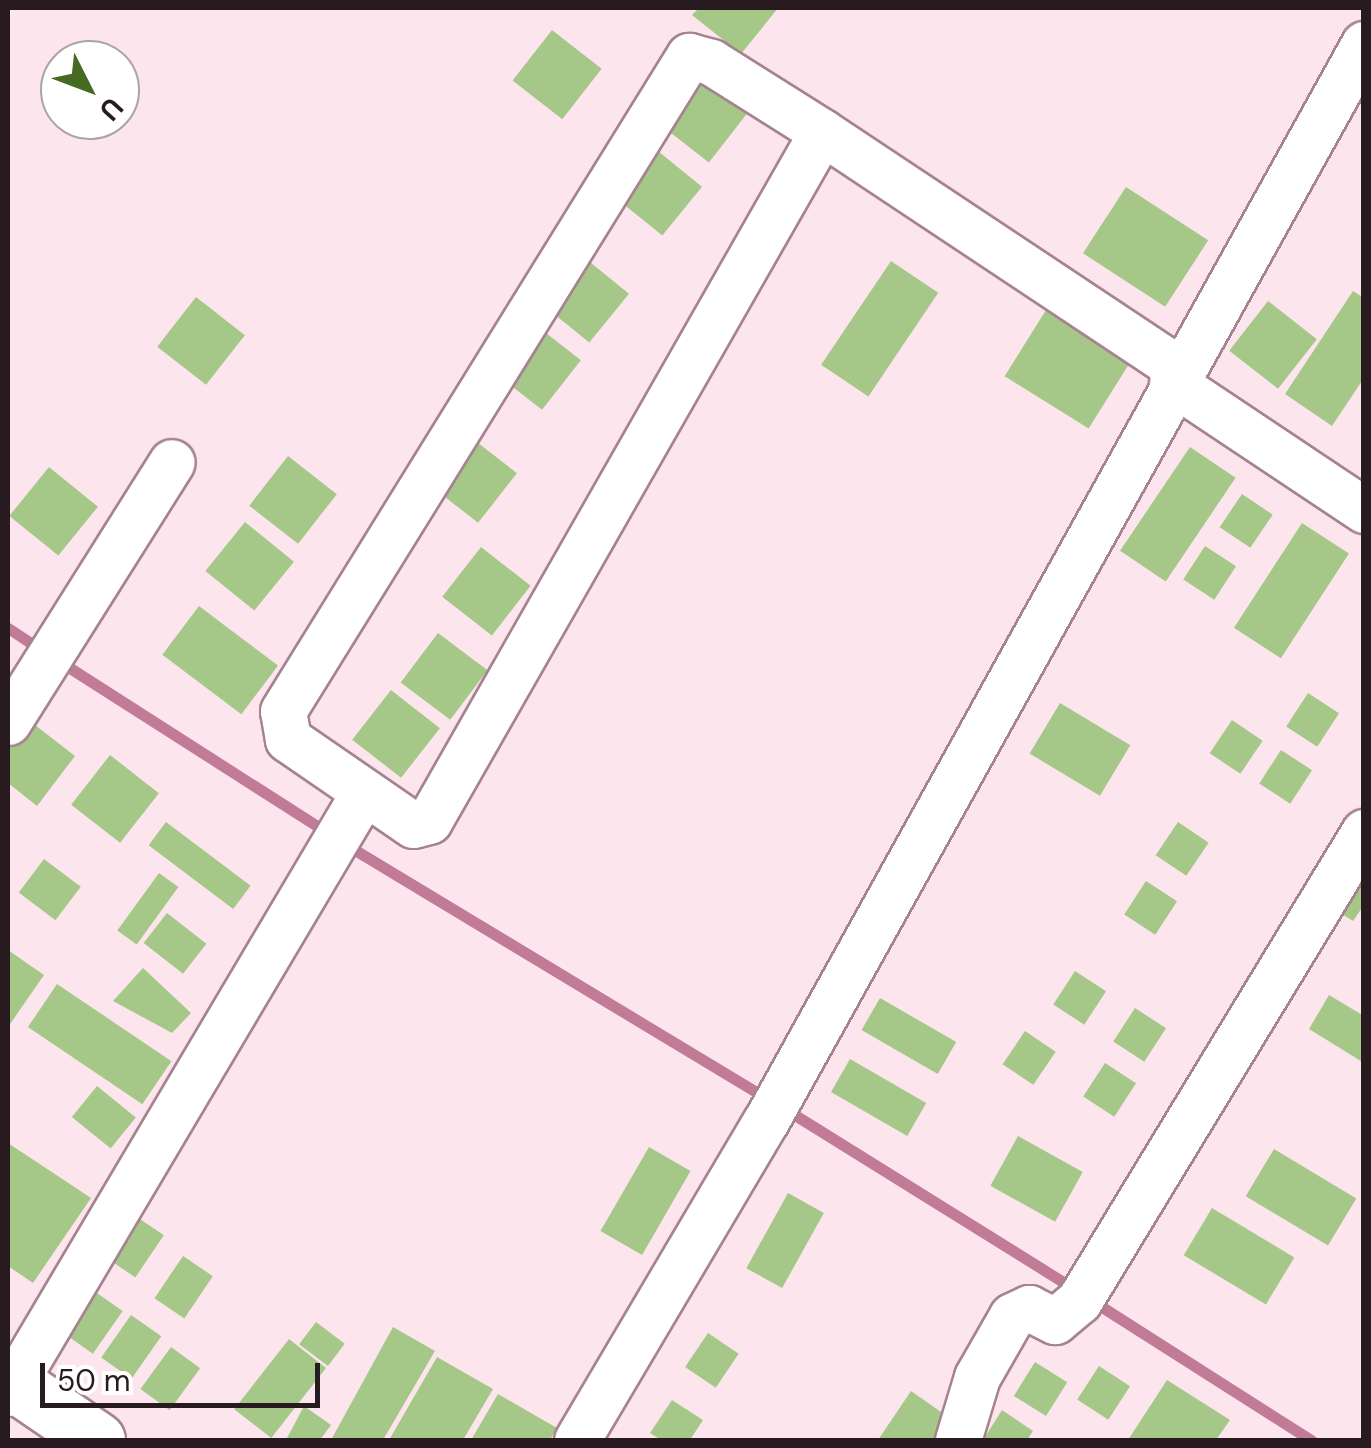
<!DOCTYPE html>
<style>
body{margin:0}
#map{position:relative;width:1371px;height:1448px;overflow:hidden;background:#fde5ed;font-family:"DM Sans",sans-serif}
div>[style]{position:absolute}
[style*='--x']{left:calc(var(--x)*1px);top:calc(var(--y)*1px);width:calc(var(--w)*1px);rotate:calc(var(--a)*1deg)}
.stream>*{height:11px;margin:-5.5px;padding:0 5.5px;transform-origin:5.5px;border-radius:5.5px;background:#c17b97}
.building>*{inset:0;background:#a5c889;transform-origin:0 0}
.roads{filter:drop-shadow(2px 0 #a68390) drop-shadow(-2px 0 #a68390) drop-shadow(0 2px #a68390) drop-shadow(0 -2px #a68390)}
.minor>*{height:45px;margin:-22.5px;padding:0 22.5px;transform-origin:22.5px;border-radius:22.5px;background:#fff}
.tertiary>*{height:55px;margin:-27.5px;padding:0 27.5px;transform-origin:27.5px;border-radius:27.5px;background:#fff}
span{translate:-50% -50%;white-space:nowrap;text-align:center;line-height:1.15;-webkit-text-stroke:9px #fff;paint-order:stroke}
.frame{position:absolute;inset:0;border:10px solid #281b20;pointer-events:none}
.north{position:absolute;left:40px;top:40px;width:100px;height:100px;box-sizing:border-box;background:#fff;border:2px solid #a9a4a6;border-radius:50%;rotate:132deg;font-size:28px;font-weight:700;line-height:40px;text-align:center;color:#281b20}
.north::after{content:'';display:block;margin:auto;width:35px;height:45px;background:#476a22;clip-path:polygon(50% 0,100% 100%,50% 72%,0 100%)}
.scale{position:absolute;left:40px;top:1363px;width:280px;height:45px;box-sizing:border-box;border:5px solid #281b20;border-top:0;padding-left:12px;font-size:30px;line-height:35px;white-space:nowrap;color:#281b20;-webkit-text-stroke:8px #fff;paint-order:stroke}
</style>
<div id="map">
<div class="stream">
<div style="--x:8;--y:628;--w:42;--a:33.3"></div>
<div style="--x:59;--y:661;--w:321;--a:32.6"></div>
<div style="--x:345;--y:844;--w:492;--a:31.1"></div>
<div style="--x:782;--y:1107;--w:346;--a:31.9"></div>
<div style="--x:1091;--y:1300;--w:261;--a:32.5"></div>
</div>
<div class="building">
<div style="clip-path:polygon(699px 8px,778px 8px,741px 54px,692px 15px)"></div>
<div style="left:552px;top:30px;width:63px;height:64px;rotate:38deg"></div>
<div style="left:698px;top:74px;width:63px;height:63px;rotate:38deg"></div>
<div style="left:653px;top:147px;width:63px;height:63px;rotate:39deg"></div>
<div style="left:1126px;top:187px;width:98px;height:79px;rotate:33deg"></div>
<div style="left:580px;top:254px;width:63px;height:63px;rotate:39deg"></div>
<div style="left:891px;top:261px;width:57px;height:125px;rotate:34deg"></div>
<div style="clip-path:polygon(1353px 291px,1364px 298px,1364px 378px,1332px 426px,1285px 394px)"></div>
<div style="left:196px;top:297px;width:62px;height:63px;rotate:38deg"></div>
<div style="left:1268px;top:301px;width:62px;height:63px;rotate:38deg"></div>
<div style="left:1046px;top:310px;width:99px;height:78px;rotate:32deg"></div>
<div style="left:532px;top:322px;width:62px;height:63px;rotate:38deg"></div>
<div style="left:468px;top:435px;width:62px;height:63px;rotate:38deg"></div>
<div style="left:1190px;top:447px;width:55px;height:125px;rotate:34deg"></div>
<div style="left:288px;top:456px;width:62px;height:63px;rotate:38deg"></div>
<div style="left:49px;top:467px;width:63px;height:63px;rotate:39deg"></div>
<div style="left:1242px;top:494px;width:37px;height:40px;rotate:34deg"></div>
<div style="left:245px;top:522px;width:63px;height:63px;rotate:39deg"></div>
<div style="left:1302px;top:523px;width:56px;height:125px;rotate:33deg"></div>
<div style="left:1205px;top:546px;width:37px;height:40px;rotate:33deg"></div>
<div style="left:481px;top:547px;width:63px;height:63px;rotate:38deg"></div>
<div style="left:199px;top:606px;width:99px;height:61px;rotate:37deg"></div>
<div style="left:438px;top:633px;width:62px;height:62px;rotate:37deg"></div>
<div style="left:391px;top:690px;width:62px;height:63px;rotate:38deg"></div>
<div style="left:1308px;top:693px;width:37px;height:40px;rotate:33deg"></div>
<div style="left:1060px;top:703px;width:82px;height:59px;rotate:31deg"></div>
<div style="clip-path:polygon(26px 718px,75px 756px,37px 806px,8px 783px,8px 742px)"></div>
<div style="left:1232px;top:720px;width:37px;height:40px;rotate:34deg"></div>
<div style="left:1281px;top:750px;width:37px;height:40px;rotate:33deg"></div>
<div style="left:110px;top:755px;width:62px;height:63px;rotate:38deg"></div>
<div style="left:166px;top:822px;width:106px;height:29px;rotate:37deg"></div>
<div style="left:1178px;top:822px;width:37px;height:40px;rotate:34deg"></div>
<div style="left:44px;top:859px;width:46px;height:42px;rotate:37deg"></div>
<div style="clip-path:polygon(1344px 867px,1364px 880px,1364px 905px,1353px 921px,1322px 901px)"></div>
<div style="left:159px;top:873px;width:24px;height:71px;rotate:36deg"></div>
<div style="left:1146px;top:881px;width:37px;height:40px;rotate:33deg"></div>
<div style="left:167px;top:913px;width:50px;height:38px;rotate:38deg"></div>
<div style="clip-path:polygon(8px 950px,44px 975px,8px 1027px)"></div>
<div style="clip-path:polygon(143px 968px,191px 1013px,172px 1033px,113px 1001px)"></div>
<div style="left:1075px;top:971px;width:37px;height:40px;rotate:33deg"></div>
<div style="left:57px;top:984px;width:138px;height:52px;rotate:34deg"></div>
<div style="clip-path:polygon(1329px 995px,1364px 1016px,1364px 1063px,1309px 1029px)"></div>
<div style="left:880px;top:998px;width:88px;height:37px;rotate:30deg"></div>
<div style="left:1135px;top:1008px;width:37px;height:40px;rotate:33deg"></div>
<div style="left:1025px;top:1031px;width:37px;height:40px;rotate:34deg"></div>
<div style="left:850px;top:1059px;width:88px;height:38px;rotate:30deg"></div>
<div style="left:1105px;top:1063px;width:37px;height:40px;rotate:33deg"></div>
<div style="left:97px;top:1086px;width:50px;height:40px;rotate:39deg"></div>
<div style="left:1018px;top:1136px;width:74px;height:57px;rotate:29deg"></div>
<div style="clip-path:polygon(8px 1143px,91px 1198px,33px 1283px,8px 1266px)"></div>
<div style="left:649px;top:1147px;width:48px;height:97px;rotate:30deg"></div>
<div style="left:1274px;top:1149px;width:96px;height:55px;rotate:31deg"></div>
<div style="left:788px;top:1193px;width:41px;height:86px;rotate:29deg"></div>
<div style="left:1212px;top:1208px;width:96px;height:55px;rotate:31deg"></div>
<div style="left:134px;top:1215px;width:36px;height:51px;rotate:34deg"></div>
<div style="left:183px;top:1256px;width:36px;height:51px;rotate:34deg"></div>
<div style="left:94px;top:1291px;width:35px;height:52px;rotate:35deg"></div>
<div style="left:131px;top:1315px;width:37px;height:52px;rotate:35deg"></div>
<div style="left:316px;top:1322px;width:36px;height:28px;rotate:37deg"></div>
<div style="clip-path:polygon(393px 1327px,435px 1351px,383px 1440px,331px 1440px)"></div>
<div style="left:708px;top:1333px;width:37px;height:41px;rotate:34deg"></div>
<div style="left:289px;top:1339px;width:47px;height:89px;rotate:38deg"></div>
<div style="left:171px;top:1347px;width:36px;height:52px;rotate:36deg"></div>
<div style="clip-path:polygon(437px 1357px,493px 1389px,463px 1440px,389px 1440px)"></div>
<div style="left:1035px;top:1362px;width:38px;height:40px;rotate:32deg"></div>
<div style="left:1099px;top:1366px;width:37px;height:40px;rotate:33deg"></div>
<div style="clip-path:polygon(1167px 1380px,1230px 1420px,1216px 1440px,1128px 1440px)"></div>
<div style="clip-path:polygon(911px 1391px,951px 1419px,937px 1440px,878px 1440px)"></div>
<div style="clip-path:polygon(498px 1394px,557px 1428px,550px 1440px,471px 1440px)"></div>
<div style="clip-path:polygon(672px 1400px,703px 1420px,690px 1440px,661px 1440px,650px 1433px)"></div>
<div style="clip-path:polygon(304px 1406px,331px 1425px,320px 1440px,286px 1440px)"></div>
<div style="clip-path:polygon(1002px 1410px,1033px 1431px,1027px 1440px,983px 1440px)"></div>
</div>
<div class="roads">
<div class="minor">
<div style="--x:822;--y:132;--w:793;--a:119.7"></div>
<div style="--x:429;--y:821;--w:16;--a:166"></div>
<div style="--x:413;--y:825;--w:152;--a:-145.5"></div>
<div style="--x:288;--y:739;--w:28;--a:-100"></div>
<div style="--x:283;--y:711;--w:771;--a:-58.21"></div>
<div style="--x:689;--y:56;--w:23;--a:15"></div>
<div style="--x:711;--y:62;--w:131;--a:32.2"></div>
<div style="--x:822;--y:132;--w:429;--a:33.6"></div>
<div style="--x:1172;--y:382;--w:231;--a:33.7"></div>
<div style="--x:8;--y:722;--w:307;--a:-57.8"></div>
<div style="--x:8;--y:1393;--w:696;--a:-59.35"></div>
<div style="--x:577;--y:1440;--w:371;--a:-59.4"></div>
<div style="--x:766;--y:1121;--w:1232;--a:-60.96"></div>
<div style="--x:958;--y:1440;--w:66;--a:-73.2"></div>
<div style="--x:977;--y:1377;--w:70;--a:-60.2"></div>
<div style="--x:1012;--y:1316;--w:19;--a:-25"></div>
<div style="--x:1029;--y:1308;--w:29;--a:27"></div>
<div style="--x:1055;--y:1321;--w:31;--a:-40"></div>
<div style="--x:1079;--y:1301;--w:549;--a:-58.71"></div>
</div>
<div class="tertiary">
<div style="--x:8;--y:1379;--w:108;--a:34.4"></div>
</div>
</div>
<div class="frame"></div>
<div class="north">U</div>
<div class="scale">50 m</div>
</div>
